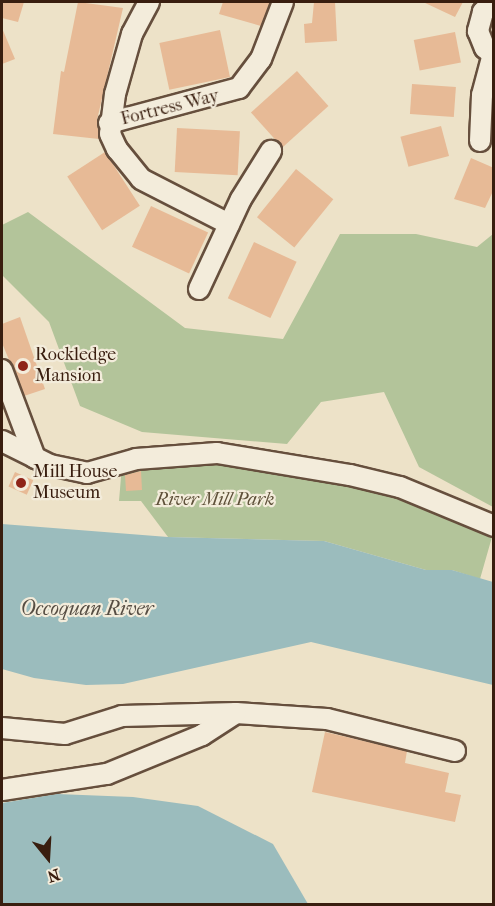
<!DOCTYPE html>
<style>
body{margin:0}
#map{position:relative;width:495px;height:906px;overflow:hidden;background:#ede2c8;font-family:"IM FELL French Canon",serif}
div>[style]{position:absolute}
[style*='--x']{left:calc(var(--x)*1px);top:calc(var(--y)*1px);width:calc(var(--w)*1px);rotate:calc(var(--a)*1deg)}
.green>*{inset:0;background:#b3c49a}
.water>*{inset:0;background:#9bbcbd}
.building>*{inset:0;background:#e7ba96;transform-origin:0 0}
.roads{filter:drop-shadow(2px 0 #664f3d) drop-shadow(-2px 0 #664f3d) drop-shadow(0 2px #664f3d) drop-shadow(0 -2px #664f3d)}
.minor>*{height:20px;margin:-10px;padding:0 10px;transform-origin:10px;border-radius:10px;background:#f3ecdb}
.dots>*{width:16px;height:16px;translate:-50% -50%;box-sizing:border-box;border:3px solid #f3ecdb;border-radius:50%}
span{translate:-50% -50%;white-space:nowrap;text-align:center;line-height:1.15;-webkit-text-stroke:4.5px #f3ecdb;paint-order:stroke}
.street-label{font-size:18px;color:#391e0f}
.poi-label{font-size:18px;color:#391e0f}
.left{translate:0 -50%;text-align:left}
.park-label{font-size:18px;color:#5e5039;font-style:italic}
.water-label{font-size:20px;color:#564d43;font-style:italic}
.frame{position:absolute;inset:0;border:3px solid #391e0f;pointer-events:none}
.north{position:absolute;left:18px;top:828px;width:60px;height:60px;-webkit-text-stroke:4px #f3ecdb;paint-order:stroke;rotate:162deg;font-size:16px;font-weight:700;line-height:24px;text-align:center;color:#391e0f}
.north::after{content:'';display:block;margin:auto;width:21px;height:27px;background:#391e0f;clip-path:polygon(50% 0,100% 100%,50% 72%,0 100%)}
</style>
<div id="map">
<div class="green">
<div style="clip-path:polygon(28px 212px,185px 328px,283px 339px,340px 234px,416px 234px,477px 247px,493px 234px,493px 507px,419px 467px,384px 392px,321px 402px,287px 444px,142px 432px,80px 406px,49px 322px,2px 275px,2px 225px)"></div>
<div style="clip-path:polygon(220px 462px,397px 494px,464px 524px,492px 537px,480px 579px,452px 570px,426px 570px,324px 541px,168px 537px,141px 501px,119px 501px,122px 465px)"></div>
</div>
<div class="water">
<div style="clip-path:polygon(2px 524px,168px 537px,324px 541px,426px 570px,452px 570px,493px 582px,493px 685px,311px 642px,123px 684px,86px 685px,34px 678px,2px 669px)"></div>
<div style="clip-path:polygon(57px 794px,133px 797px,198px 806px,273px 844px,308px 904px,2px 904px,2px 803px)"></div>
</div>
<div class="building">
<div style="clip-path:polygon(2px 2px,24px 2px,18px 22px,2px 18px)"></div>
<div style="clip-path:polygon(78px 2px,123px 8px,97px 120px,99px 139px,53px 134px,61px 71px,64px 72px)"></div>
<div style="clip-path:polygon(223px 2px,270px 2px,261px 26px,219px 14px)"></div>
<div style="clip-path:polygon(314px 2px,335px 2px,337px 41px,305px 43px,304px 24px,312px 23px)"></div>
<div style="clip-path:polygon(423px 2px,463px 2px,455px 17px)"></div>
<div style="clip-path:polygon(2px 28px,15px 59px,2px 64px)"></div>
<div style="left:220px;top:30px;width:48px;height:62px;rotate:78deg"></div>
<div style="left:455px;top:32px;width:31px;height:42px;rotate:79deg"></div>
<div style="left:297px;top:71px;width:47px;height:62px;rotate:48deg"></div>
<div style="left:412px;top:84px;width:44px;height:30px;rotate:4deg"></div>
<div style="left:441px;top:126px;width:31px;height:42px;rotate:75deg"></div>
<div style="left:177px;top:128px;width:63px;height:44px;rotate:3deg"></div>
<div style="left:105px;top:152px;width:64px;height:45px;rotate:57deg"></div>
<div style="clip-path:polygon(471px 158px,494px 168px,494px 189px,485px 208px,454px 199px)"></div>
<div style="left:296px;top:169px;width:48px;height:62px;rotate:39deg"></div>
<div style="left:151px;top:206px;width:63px;height:45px;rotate:25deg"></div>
<div style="left:254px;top:242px;width:47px;height:62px;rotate:25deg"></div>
<div style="clip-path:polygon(20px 317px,45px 389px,24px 396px,2px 343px,2px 324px)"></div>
<div style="clip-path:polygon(141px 471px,142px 490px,126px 491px,125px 475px)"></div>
<div style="left:15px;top:472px;width:20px;height:16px;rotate:24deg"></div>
<div style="clip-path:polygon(325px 732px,407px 751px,405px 763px,449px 773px,445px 792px,461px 795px,455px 822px,312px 792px)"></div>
</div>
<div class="roads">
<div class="minor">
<div style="--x:149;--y:2;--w:36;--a:118"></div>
<div style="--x:132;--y:34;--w:62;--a:105.8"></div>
<div style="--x:115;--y:94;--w:40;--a:97.1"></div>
<div style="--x:110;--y:134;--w:17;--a:65"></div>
<div style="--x:117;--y:149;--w:38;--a:51"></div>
<div style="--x:141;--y:179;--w:99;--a:27.1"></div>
<div style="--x:494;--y:2;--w:15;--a:138"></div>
<div style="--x:483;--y:12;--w:20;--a:105"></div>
<div style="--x:478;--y:31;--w:18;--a:68"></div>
<div style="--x:485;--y:48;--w:11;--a:38"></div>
<div style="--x:109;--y:123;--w:135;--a:-15.1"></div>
<div style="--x:239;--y:88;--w:36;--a:-53"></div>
<div style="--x:261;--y:59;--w:61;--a:-68.9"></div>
<div style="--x:480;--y:141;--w:46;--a:-87.5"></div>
<div style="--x:482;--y:95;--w:42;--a:-75"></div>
<div style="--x:199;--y:289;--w:99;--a:-65"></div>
<div style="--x:241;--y:199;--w:57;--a:-58"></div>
<div style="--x:2;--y:370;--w:94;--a:69.4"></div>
<div style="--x:2;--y:441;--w:54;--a:26.6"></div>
<div style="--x:50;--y:465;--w:38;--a:12"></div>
<div style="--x:87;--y:473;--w:51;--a:-15.9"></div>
<div style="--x:136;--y:459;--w:81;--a:-4.2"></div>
<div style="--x:217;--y:453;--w:135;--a:9.4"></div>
<div style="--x:350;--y:475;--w:51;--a:13.5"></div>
<div style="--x:400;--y:487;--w:102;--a:22.5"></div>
<div style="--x:2;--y:728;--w:63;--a:5.4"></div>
<div style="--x:65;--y:734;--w:60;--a:-17.5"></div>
<div style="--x:122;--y:716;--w:114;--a:-1.5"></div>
<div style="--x:236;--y:713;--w:91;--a:3.8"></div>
<div style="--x:327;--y:719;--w:132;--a:14"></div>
<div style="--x:2;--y:790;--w:106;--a:-8.7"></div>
<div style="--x:107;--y:774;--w:103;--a:-22.3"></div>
<div style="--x:202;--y:735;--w:40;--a:-32.9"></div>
</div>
</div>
<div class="dots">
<div style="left:23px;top:366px;background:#8f2418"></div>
<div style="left:21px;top:483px;background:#8f2418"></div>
</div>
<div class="street-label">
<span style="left:170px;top:108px;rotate:-14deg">Fortress Way</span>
</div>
<div class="poi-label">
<span class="left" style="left:35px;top:366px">Rockledge<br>Mansion</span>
<span class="left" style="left:33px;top:483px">Mill House<br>Museum</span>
</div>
<div class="park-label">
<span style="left:215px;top:500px">River Mill Park</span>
</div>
<div class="water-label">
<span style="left:87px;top:608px">Occoquan River</span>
</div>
<div class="frame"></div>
<div class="north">N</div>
</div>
